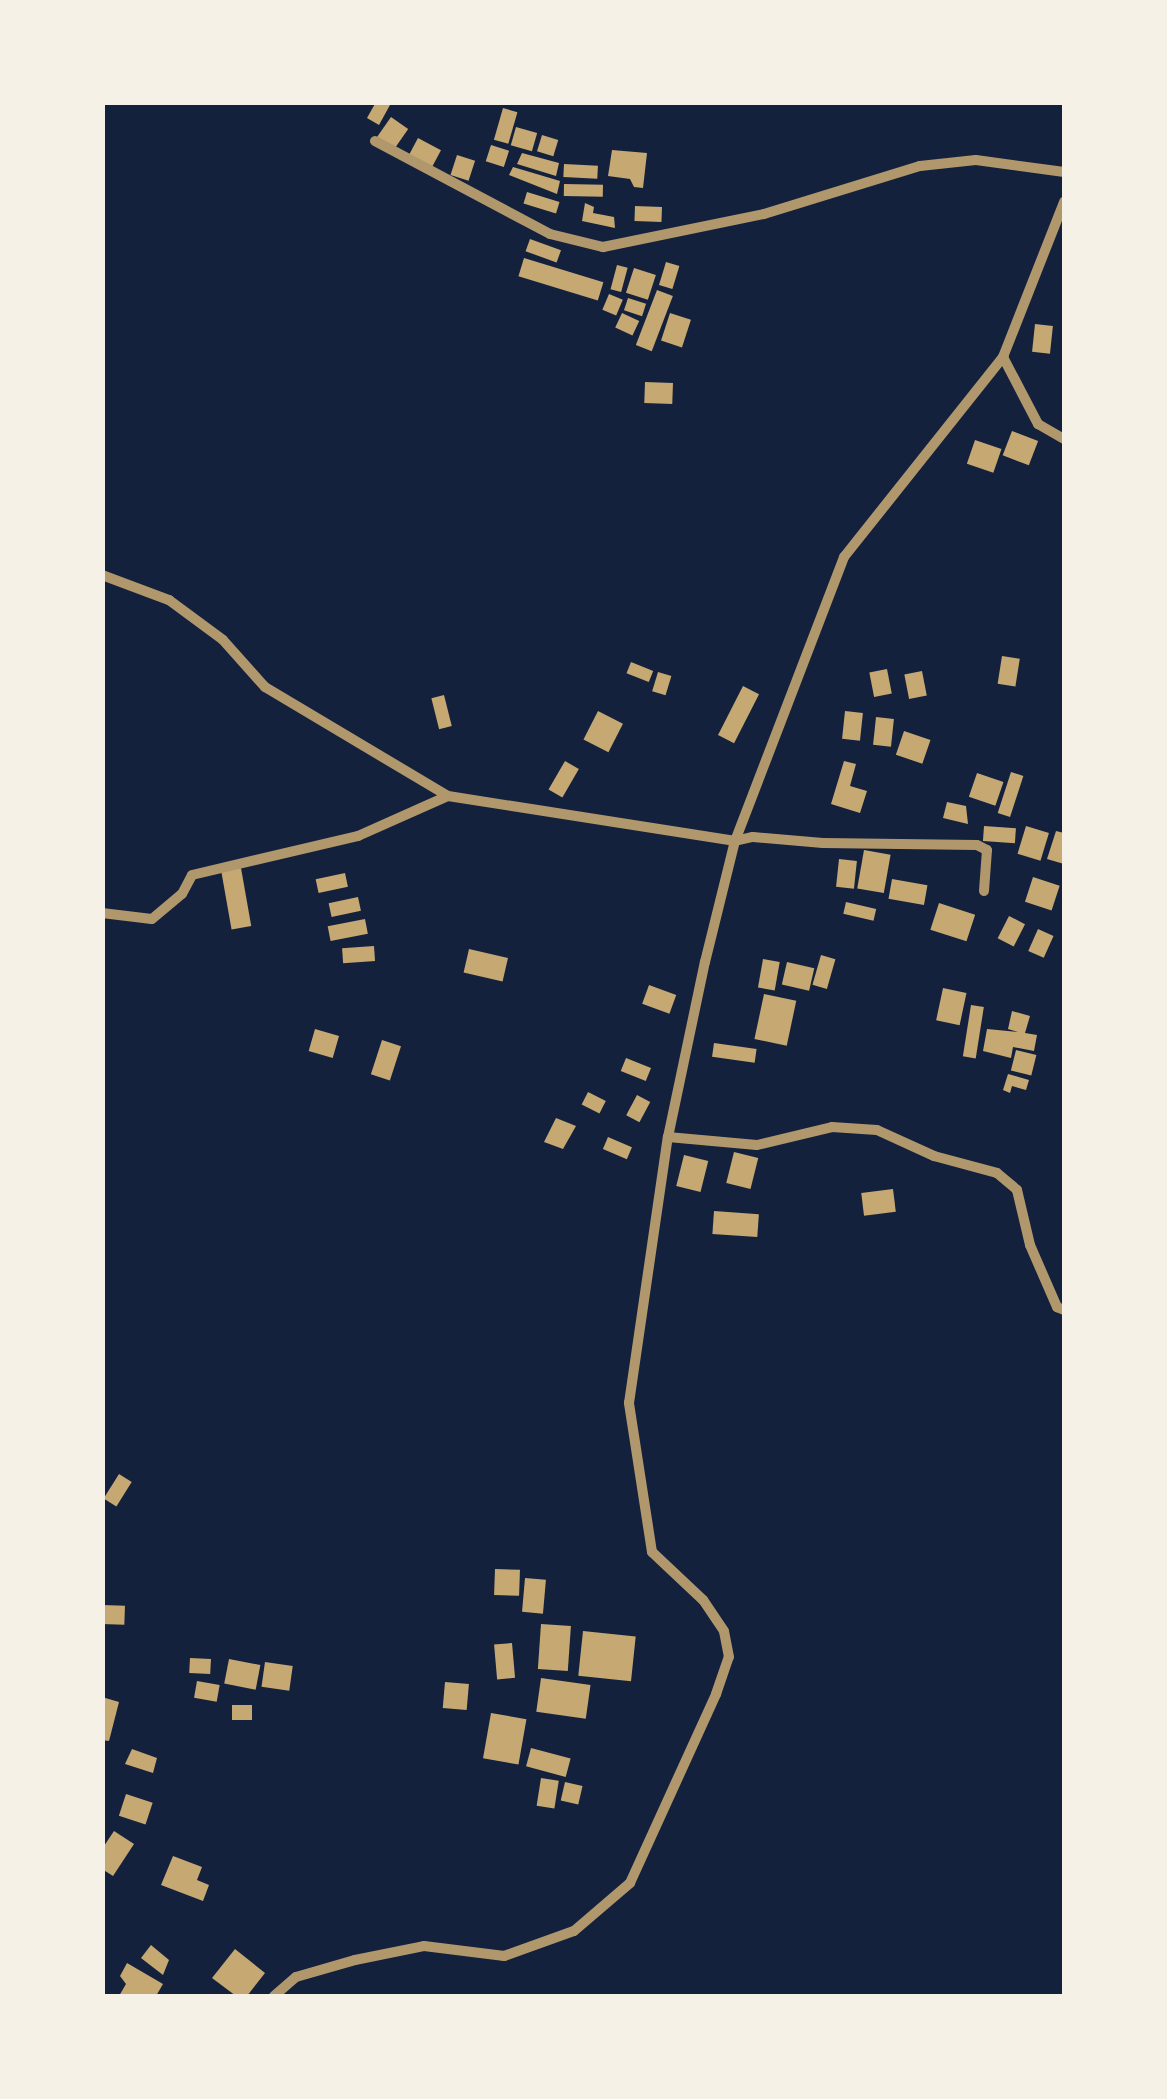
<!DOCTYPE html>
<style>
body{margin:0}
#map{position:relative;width:1167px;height:2099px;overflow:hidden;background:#14213d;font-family:Karla,sans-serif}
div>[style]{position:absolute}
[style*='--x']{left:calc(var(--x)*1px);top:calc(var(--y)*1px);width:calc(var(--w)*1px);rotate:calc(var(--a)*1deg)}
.building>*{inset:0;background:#c6a872;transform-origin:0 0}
.minor>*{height:10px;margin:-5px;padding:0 5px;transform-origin:5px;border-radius:5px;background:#b1986c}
span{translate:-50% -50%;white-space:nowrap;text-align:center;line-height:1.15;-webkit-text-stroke:8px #f6f1e7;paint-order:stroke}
.frame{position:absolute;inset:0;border:105px solid #f6f1e7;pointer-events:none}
</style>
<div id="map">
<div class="building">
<div style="clip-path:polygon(376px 102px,390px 105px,379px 125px,367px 118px)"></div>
<div style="left:503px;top:108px;width:15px;height:33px;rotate:16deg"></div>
<div style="left:391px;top:117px;width:21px;height:24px;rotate:35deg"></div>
<div style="left:516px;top:127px;width:22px;height:19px;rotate:16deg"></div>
<div style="left:542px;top:135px;width:17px;height:17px;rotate:17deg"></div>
<div style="left:418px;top:138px;width:26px;height:19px;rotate:28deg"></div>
<div style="left:491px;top:145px;width:19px;height:17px;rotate:18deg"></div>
<div style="clip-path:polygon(612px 150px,647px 153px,643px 188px,634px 187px,630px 179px,608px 176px)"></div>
<div style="clip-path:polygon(522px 153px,559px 163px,556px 176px,517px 164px)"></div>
<div style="left:457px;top:155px;width:19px;height:21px;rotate:18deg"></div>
<div style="left:564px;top:164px;width:34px;height:13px;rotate:3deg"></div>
<div style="clip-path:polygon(513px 167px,560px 181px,557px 194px,509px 175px)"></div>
<div style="left:564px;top:184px;width:39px;height:12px;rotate:1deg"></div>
<div style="left:527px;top:192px;width:34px;height:12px;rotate:17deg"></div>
<div style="clip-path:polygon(585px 203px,594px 207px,593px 213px,614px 217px,615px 228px,582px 221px)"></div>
<div style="left:635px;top:206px;width:27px;height:15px;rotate:2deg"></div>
<div style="left:530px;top:239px;width:33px;height:13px;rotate:20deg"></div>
<div style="left:524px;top:258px;width:83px;height:19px;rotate:17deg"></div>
<div style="left:666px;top:262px;width:14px;height:24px;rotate:17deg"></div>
<div style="left:617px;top:265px;width:11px;height:25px;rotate:15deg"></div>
<div style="left:634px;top:268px;width:23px;height:26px;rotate:18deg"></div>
<div style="left:657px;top:290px;width:17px;height:59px;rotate:21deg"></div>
<div style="left:609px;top:294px;width:15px;height:17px;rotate:23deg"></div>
<div style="left:628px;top:298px;width:19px;height:13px;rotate:18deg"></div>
<div style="left:622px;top:313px;width:19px;height:16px;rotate:25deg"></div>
<div style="left:670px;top:313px;width:22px;height:29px;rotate:18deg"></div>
<div style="left:1035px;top:324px;width:18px;height:28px;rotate:6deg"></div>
<div style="left:645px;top:382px;width:28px;height:21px;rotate:2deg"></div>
<div style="left:1012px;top:431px;width:28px;height:26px;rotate:21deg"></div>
<div style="left:975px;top:440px;width:28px;height:25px;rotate:19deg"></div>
<div style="left:1002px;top:656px;width:18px;height:28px;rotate:9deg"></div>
<div style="left:631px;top:662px;width:24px;height:12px;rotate:22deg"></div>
<div style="left:887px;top:669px;width:25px;height:18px;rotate:79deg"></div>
<div style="left:922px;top:671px;width:25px;height:18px;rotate:79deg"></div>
<div style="left:658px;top:672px;width:14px;height:20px;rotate:17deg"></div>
<div style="left:743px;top:686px;width:18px;height:55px;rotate:27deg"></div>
<div style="left:444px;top:695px;width:32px;height:13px;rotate:76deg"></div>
<div style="left:598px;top:711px;width:28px;height:32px;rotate:27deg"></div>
<div style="left:845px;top:711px;width:18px;height:28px;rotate:6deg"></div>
<div style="left:876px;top:717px;width:18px;height:28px;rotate:6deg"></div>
<div style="left:904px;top:731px;width:28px;height:25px;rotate:19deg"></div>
<div style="left:565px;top:761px;width:16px;height:33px;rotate:30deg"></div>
<div style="clip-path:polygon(844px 761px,856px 764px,850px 786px,867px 791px,860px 813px,831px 804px)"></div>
<div style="left:1011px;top:772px;width:13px;height:43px;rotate:18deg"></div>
<div style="left:977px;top:773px;width:28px;height:25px;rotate:19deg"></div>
<div style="clip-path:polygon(947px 802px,966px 806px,968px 824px,943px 818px)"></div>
<div style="left:984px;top:826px;width:32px;height:15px;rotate:4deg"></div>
<div style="left:1026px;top:826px;width:24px;height:29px;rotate:17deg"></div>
<div style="clip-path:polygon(1056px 831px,1064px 833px,1064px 864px,1047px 859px)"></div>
<div style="left:864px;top:850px;width:27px;height:39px;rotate:10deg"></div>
<div style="left:839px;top:859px;width:18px;height:28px;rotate:6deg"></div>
<div style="left:241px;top:868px;width:59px;height:20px;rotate:80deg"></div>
<div style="left:345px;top:873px;width:14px;height:30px;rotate:78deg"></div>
<div style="left:1033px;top:877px;width:28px;height:26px;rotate:18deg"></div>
<div style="left:892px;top:879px;width:36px;height:20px;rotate:10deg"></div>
<div style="left:358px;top:897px;width:14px;height:30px;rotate:78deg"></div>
<div style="left:846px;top:902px;width:31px;height:12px;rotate:13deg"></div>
<div style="left:939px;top:903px;width:38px;height:28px;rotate:18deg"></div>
<div style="left:1009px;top:916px;width:18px;height:25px;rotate:27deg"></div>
<div style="left:365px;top:919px;width:15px;height:38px;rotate:79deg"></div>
<div style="left:1038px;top:929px;width:17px;height:24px;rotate:24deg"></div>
<div style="left:374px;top:946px;width:15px;height:32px;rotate:86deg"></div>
<div style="left:469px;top:949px;width:40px;height:24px;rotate:13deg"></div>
<div style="left:821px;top:955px;width:15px;height:31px;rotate:16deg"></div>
<div style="left:763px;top:959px;width:17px;height:29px;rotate:10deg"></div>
<div style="left:787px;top:962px;width:28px;height:23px;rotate:13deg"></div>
<div style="left:649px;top:985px;width:29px;height:20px;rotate:20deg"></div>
<div style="left:943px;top:988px;width:24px;height:33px;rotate:12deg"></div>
<div style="left:764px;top:994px;width:33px;height:46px;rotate:12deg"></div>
<div style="left:971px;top:1005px;width:13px;height:52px;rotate:9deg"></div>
<div style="clip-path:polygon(1012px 1011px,1030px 1016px,1025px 1033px,1037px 1035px,1034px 1051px,1013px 1047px,1011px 1058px,983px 1051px,987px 1029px,1018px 1032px,1008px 1029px)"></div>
<div style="left:315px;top:1029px;width:25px;height:23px;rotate:16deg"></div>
<div style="left:382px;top:1040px;width:20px;height:36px;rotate:18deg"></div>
<div style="left:714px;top:1043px;width:43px;height:14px;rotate:8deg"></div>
<div style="left:1016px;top:1050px;width:21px;height:21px;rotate:14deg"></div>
<div style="left:626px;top:1058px;width:27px;height:14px;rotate:22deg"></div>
<div style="clip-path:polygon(1008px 1074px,1029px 1080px,1026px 1090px,1012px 1086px,1010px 1093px,1003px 1090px)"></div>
<div style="left:588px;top:1092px;width:20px;height:14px;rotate:27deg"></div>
<div style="left:637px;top:1095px;width:15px;height:23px;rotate:28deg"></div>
<div style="clip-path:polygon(556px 1118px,576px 1126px,563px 1149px,544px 1142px)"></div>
<div style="left:608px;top:1137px;width:26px;height:13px;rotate:23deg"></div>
<div style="left:734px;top:1152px;width:25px;height:32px;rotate:14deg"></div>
<div style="left:684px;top:1155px;width:25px;height:32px;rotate:14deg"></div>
<div style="left:893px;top:1189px;width:23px;height:32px;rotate:83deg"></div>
<div style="left:714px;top:1211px;width:45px;height:23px;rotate:4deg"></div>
<div style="left:119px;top:1474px;width:15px;height:29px;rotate:32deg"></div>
<div style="left:495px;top:1569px;width:25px;height:26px;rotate:2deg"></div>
<div style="left:525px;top:1578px;width:21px;height:34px;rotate:5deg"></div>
<div style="left:102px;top:1605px;width:23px;height:19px;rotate:2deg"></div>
<div style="left:541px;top:1624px;width:30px;height:45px;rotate:4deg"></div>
<div style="left:583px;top:1631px;width:53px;height:45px;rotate:6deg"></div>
<div style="left:512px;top:1643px;width:35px;height:18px;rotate:85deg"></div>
<div style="left:190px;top:1658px;width:21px;height:15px;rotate:3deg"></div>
<div style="left:229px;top:1659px;width:32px;height:25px;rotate:11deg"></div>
<div style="left:265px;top:1662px;width:28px;height:25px;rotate:8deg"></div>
<div style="left:541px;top:1678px;width:50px;height:34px;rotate:8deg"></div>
<div style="left:197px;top:1681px;width:23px;height:17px;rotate:10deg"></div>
<div style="left:445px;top:1682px;width:24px;height:26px;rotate:5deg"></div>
<div style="clip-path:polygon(102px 1697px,119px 1702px,109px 1741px,102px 1740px)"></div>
<div style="left:232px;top:1705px;width:20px;height:15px"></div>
<div style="left:491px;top:1713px;width:36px;height:46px;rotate:10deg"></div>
<div style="left:531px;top:1748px;width:41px;height:19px;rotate:15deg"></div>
<div style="clip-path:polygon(132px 1749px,157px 1758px,153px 1773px,125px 1764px)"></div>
<div style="left:541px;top:1778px;width:18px;height:28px;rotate:9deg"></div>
<div style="left:565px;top:1782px;width:18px;height:19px;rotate:13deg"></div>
<div style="left:126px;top:1794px;width:28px;height:23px;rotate:18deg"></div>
<div style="clip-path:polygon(114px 1831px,134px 1844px,113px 1876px,102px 1869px,102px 1849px)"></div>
<div style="clip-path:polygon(173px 1856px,202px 1867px,197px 1880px,209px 1885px,203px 1901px,161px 1885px)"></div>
<div style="clip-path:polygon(151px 1945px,169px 1960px,163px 1975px,141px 1958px)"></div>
<div style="clip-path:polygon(235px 1949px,265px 1973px,247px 1996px,236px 1996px,212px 1978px)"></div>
<div style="clip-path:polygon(127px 1963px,163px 1984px,156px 1996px,119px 1996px,126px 1984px,120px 1976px)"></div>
</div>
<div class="minor">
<div style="--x:375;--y:141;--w:198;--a:28"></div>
<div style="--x:550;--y:234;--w:55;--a:13.8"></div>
<div style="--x:603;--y:247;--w:164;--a:-11.6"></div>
<div style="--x:764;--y:214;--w:163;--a:-17.1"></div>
<div style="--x:920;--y:166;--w:56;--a:-6.1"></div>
<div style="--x:976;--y:160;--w:89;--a:7.8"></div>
<div style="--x:1003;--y:357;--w:76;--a:62.4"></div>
<div style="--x:1038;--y:424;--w:30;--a:30"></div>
<div style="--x:102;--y:575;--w:72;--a:20.5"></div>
<div style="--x:169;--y:600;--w:67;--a:36.5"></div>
<div style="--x:223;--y:640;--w:63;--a:48.2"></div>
<div style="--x:265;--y:687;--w:213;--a:30.8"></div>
<div style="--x:102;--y:913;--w:50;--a:6.8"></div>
<div style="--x:152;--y:919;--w:39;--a:-40"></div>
<div style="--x:182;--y:894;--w:21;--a:-62"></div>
<div style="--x:192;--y:875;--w:171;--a:-13.2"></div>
<div style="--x:358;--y:836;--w:98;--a:-24"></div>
<div style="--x:448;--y:796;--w:291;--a:8.9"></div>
<div style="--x:735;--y:841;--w:18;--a:-13"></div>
<div style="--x:753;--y:837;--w:70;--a:4.9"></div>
<div style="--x:823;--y:843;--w:154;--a:0.7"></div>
<div style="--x:977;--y:845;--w:11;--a:27"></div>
<div style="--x:987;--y:850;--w:41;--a:94.2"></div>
<div style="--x:668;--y:1137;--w:89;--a:5.1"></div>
<div style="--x:757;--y:1145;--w:77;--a:-13.5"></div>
<div style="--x:832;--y:1127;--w:45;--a:3.8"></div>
<div style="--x:877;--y:1130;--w:63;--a:24.5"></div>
<div style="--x:934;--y:1156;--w:65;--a:15.1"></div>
<div style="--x:997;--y:1173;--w:26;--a:40"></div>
<div style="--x:1017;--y:1190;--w:57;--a:76.7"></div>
<div style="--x:1030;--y:1245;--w:68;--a:66.5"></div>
<div style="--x:1057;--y:1307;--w:8;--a:23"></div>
<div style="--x:274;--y:1996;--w:29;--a:-41"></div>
<div style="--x:296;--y:1977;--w:61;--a:-16.1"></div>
<div style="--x:355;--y:1960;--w:70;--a:-11.5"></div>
<div style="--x:424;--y:1946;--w:81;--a:7.1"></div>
<div style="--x:504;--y:1956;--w:74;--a:-19.7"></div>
<div style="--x:574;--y:1931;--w:74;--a:-40.6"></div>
<div style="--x:630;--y:1883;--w:208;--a:-65.5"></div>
<div style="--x:716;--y:1694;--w:39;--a:-71"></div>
<div style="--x:729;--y:1657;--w:26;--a:-101"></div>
<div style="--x:724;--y:1631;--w:37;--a:-124"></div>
<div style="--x:703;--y:1600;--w:70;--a:-136.7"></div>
<div style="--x:652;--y:1552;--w:151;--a:-98.8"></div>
<div style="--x:629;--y:1403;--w:269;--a:-81.7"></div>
<div style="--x:668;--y:1137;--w:179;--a:-78.1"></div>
<div style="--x:705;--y:962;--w:125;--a:-76.1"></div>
<div style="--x:735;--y:841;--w:304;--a:-69"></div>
<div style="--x:844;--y:557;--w:256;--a:-51.5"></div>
<div style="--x:1003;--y:357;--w:167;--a:-68.5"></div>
</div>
<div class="frame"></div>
</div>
